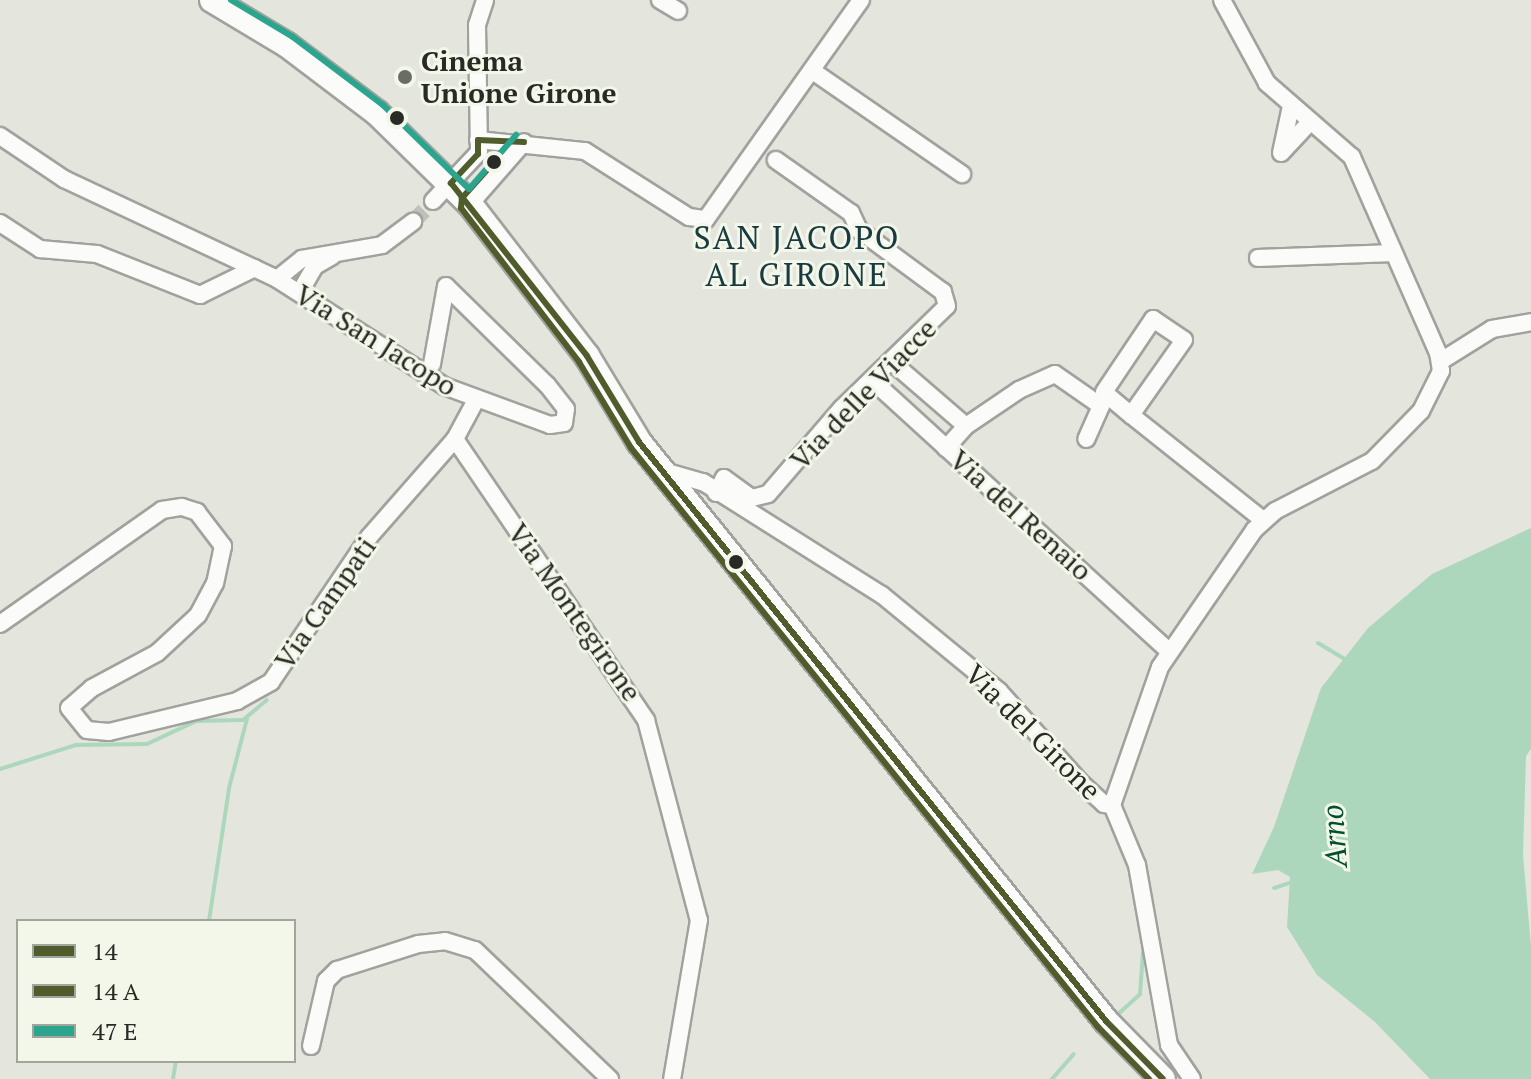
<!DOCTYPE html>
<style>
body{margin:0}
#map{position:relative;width:1531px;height:1079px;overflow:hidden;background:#e4e6de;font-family:"PT Serif",serif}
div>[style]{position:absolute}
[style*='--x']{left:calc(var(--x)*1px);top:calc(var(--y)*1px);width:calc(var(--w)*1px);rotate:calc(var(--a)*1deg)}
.water>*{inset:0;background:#add7bc}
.stream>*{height:4px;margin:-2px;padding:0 2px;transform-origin:2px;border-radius:2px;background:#add7bc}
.street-tunnel>*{height:16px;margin-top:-8px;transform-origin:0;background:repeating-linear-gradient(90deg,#bec0b9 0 16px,transparent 0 24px)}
.roads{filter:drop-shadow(2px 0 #a1a29d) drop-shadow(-2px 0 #a1a29d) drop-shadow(0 2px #a1a29d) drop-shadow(0 -2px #a1a29d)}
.street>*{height:16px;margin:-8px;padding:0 8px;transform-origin:8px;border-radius:8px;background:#fbfbfa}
.primary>*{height:24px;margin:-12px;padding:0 12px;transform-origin:12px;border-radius:12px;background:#fbfbfa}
.bus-1>*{height:6px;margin:-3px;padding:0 3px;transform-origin:3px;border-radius:3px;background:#515c2d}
.bus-2>*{height:6px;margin:-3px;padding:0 3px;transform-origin:3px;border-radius:3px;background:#515c2d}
.bus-3>*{height:6px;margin:-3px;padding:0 3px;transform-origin:3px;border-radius:3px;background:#2ba58e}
.dots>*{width:22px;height:22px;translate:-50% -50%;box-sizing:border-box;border:4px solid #f2f7e9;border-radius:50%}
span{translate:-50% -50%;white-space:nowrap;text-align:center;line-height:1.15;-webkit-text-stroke:6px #f2f7e9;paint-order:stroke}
.poi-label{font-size:28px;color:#282a25;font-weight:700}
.left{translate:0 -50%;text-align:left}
.street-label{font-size:28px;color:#282a25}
.water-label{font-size:30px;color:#014f2f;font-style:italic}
.quarter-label{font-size:32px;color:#1a3a41;letter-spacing:2px}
.legend{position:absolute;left:16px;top:919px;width:280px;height:144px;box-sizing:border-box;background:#f2f7e9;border:2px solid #a1a59b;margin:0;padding:10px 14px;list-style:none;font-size:24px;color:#282a25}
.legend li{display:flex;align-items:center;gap:16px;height:40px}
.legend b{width:40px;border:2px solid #a1a59b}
</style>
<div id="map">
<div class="water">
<div style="clip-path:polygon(1531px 528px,1531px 749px,1526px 756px,1523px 855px,1531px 946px,1531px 1079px,1430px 1079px,1375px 1022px,1317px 975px,1287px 927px,1290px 877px,1278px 870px,1252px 874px,1274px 827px,1321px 688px,1368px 628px,1432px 574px)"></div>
</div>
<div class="stream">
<div style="--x:1318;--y:643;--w:33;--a:31"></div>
<div style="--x:0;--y:769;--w:80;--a:-17.5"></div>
<div style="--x:76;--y:745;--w:71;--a:-0.8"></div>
<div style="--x:147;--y:744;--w:54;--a:-25.1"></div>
<div style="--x:196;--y:721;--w:47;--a:-1.2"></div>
<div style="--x:243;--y:720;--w:31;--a:-40"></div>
<div style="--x:1274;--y:888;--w:22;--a:-18"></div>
<div style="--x:209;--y:921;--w:134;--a:-81.4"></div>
<div style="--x:229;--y:788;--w:71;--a:-75.4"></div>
<div style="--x:1117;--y:1015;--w:31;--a:-42"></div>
<div style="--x:1140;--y:994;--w:42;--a:-85.9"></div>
<div style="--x:173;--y:1079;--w:18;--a:-81"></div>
<div style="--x:1052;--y:1079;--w:33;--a:-49"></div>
</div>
<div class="street-tunnel">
<div style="--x:413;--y:222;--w:29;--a:-46"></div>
</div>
<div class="roads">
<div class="street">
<div style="--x:660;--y:0;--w:21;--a:31"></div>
<div style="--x:814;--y:72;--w:180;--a:34.6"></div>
<div style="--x:0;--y:136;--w:77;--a:33.9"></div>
<div style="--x:64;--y:179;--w:235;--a:25.1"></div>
<div style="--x:277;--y:279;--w:198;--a:32.6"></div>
<div style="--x:444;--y:386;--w:113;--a:20.2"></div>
<div style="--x:550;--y:425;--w:14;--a:-8"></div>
<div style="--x:564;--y:423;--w:14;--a:-82"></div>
<div style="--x:566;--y:409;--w:31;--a:-128"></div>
<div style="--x:547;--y:385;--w:141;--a:-135.6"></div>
<div style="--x:478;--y:140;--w:108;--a:5.9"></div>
<div style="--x:585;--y:151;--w:123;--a:32.4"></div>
<div style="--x:689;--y:217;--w:17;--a:7"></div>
<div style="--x:706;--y:219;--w:268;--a:-54.7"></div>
<div style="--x:1282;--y:152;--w:42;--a:-46.9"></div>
<div style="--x:1281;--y:153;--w:48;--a:-78"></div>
<div style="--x:433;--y:201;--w:67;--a:-46.8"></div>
<div style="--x:479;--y:152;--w:127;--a:-90.9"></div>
<div style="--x:477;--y:25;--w:26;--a:-72"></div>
<div style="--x:470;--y:204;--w:82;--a:-48.9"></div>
<div style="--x:0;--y:223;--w:48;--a:33"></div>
<div style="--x:40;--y:249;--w:57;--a:5"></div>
<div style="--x:97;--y:254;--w:111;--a:21.7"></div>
<div style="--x:200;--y:295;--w:61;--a:-26.1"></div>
<div style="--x:1258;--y:258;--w:135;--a:-2.1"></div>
<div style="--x:277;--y:279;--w:32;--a:-39"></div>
<div style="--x:302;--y:259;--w:81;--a:-9.9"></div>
<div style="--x:382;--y:245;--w:39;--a:-37"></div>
<div style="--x:300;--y:292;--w:30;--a:-60"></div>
<div style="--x:315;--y:266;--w:20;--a:-30"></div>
<div style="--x:1441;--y:361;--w:60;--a:-32.1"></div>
<div style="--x:1492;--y:329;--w:40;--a:-10"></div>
<div style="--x:893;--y:363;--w:96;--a:40.8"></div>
<div style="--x:966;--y:426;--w:30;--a:132"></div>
<div style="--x:432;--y:364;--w:79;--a:-79.8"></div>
<div style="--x:872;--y:380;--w:402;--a:42.4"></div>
<div style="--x:1131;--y:415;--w:35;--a:-140"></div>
<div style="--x:1104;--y:392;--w:88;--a:-56.1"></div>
<div style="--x:1153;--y:319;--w:37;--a:34"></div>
<div style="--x:1184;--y:340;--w:92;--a:125.2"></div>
<div style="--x:1131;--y:415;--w:169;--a:38.5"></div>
<div style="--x:966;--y:426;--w:64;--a:-34.2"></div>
<div style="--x:1019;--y:390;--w:39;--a:-24"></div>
<div style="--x:1055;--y:374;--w:56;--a:34.8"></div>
<div style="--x:1101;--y:406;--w:36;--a:114"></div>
<div style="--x:455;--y:439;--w:340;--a:55.8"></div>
<div style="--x:646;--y:720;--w:207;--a:75.2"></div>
<div style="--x:699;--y:920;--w:161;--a:99.6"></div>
<div style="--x:667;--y:472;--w:37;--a:16"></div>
<div style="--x:703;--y:482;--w:212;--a:32.3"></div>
<div style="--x:882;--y:595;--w:151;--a:39.4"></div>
<div style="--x:999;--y:691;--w:125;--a:48.3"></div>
<div style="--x:1082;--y:784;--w:30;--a:42"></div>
<div style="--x:1104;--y:804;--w:8;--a:7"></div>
<div style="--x:1112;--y:805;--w:65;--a:67.4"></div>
<div style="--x:1137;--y:865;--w:183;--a:79.9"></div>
<div style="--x:1169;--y:1045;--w:41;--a:55.9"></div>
<div style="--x:716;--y:493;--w:17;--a:-62"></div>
<div style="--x:724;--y:478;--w:34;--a:36"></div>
<div style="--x:752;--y:498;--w:16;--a:-14"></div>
<div style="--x:768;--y:494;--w:113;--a:-49.3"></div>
<div style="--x:842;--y:408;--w:146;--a:-44.2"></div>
<div style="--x:947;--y:306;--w:15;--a:-106"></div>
<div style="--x:943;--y:292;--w:104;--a:-143.6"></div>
<div style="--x:859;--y:230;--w:19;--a:-115"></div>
<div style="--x:851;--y:213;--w:92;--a:-144.8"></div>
<div style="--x:0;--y:624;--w:198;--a:-35.1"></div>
<div style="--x:162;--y:510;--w:20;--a:-9"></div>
<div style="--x:182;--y:507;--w:16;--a:18"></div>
<div style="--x:197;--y:512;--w:43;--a:52.6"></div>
<div style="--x:223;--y:546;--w:38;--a:102"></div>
<div style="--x:215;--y:583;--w:36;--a:118"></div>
<div style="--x:198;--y:615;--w:56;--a:137.2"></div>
<div style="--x:157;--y:653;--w:74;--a:151.7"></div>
<div style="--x:92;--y:688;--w:30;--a:139"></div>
<div style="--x:69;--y:708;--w:28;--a:51"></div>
<div style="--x:87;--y:730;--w:22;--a:5"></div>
<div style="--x:109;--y:732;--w:132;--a:-13.6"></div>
<div style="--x:237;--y:701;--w:39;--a:-29"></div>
<div style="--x:271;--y:682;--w:175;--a:-55.9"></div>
<div style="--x:369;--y:537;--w:130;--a:-48.7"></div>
<div style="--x:455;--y:439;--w:44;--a:-61.7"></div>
<div style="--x:1112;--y:805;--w:146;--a:-70.8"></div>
<div style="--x:1160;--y:667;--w:166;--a:-55.5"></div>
<div style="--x:1254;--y:530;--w:28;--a:-42"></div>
<div style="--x:1275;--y:511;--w:109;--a:-27.3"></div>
<div style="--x:1372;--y:461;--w:70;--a:-45.6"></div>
<div style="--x:1421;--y:411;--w:45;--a:-63.4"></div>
<div style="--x:1441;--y:371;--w:18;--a:-99"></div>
<div style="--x:1438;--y:353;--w:214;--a:-113.7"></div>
<div style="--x:1352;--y:157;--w:113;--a:-139"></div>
<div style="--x:1267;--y:83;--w:94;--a:-118.5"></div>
<div style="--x:311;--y:1046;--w:67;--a:-77"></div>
<div style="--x:326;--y:981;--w:16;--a:-45"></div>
<div style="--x:337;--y:970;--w:85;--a:-17.8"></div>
<div style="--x:418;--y:944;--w:27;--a:-6"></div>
<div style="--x:445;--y:941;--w:31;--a:17"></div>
<div style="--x:475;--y:950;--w:187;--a:43.7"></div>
</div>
<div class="primary">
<div style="--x:212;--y:0;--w:87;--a:31"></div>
<div style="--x:287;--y:45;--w:113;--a:37.1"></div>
<div style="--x:377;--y:113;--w:130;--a:44.4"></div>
<div style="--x:470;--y:204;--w:192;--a:52.4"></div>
<div style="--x:587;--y:356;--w:100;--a:58.8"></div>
<div style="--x:639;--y:442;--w:744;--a:51.11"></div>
<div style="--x:1106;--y:1021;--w:81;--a:45.5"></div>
</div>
</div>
<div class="bus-1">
<div style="--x:524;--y:142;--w:46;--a:-177.5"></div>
<div style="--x:478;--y:140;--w:14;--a:90"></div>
<div style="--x:478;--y:154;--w:40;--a:133"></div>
<div style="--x:451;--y:183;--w:220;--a:51.8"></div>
<div style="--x:587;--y:356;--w:100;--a:58.8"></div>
<div style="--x:639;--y:442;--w:744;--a:51.11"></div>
<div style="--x:1106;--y:1021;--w:81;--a:45.5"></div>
</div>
<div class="bus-2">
<div style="--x:495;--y:161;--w:50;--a:131.7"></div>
<div style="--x:462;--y:198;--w:10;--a:96"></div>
<div style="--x:461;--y:208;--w:194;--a:52.5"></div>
<div style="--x:579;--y:362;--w:100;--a:58.8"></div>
<div style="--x:631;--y:448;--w:744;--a:51.11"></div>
<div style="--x:1098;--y:1027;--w:73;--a:45.6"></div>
</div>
<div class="bus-3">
<div style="--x:231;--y:0;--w:72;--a:30.8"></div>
<div style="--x:293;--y:37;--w:113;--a:37.1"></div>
<div style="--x:383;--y:105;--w:120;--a:44.3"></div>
<div style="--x:469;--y:189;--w:72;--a:-49"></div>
</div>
<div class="dots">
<div style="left:405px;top:77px;background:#6a6c66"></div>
<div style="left:397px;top:118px;background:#282a25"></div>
<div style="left:494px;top:162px;background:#282a25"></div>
<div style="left:736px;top:562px;background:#282a25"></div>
</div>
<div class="poi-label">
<span class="left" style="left:421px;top:77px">Cinema<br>Unione Girone</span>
</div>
<div class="street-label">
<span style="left:376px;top:340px;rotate:32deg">Via San Jacopo</span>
<span style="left:863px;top:394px;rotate:-46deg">Via delle Viacce</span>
<span style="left:1021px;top:515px;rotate:42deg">Via del Renaio</span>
<span style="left:325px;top:603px;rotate:-55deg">Via Campati</span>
<span style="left:575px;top:612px;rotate:55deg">Via Montegirone</span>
<span style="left:1033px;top:732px;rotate:45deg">Via del Girone</span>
</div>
<div class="water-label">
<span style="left:1334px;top:836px;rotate:-94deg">Arno</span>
</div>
<div class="quarter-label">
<span style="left:797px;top:256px">SAN JACOPO<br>AL GIRONE</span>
</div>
<ul class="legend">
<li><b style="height:10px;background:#515c2d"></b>14</li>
<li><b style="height:10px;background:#515c2d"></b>14 A</li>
<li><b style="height:10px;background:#2ba58e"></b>47 E</li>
</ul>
</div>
